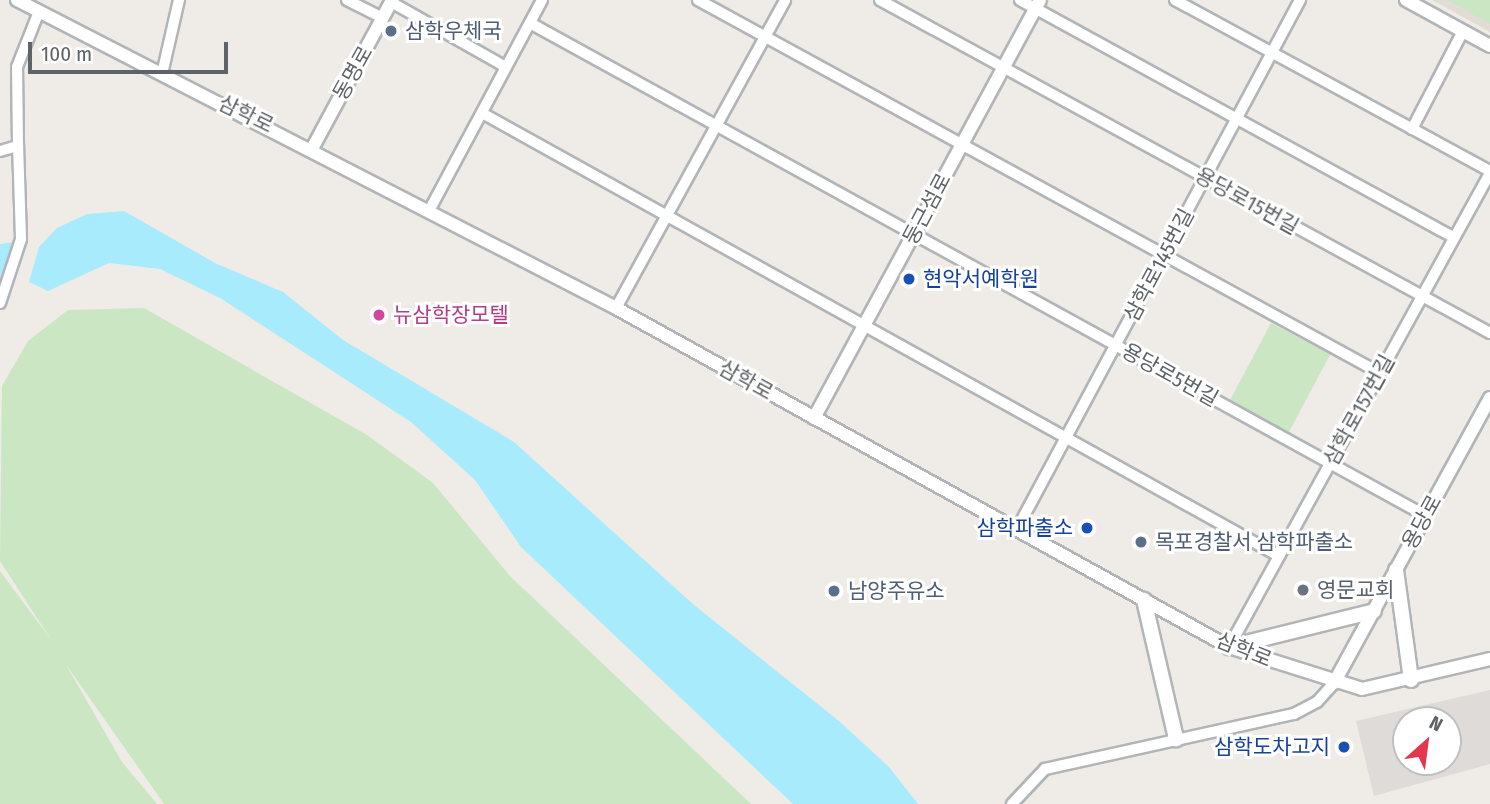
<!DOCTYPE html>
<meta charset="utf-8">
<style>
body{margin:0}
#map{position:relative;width:1490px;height:804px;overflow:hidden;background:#efebe6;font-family:"Fira Sans Condensed","Noto Sans KR",sans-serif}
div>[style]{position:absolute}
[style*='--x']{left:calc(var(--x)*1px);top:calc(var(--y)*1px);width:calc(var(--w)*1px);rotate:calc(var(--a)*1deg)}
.industrial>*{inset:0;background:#dedbd8}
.education>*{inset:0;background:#e2dcd7}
.green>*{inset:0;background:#cbe6c3;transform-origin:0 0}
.water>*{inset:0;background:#a8ebfd}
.roads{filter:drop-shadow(2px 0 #b1b5b8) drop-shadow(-2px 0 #b1b5b8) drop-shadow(0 2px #b1b5b8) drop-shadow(0 -2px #b1b5b8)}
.minor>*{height:10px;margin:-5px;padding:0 5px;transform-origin:5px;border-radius:5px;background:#fff}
.tertiary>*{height:12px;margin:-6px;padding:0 6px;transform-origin:6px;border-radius:6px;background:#fff}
.secondary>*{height:14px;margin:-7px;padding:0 7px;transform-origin:7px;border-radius:7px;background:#fff}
.dots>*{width:19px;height:19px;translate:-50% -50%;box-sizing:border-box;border:4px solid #fff;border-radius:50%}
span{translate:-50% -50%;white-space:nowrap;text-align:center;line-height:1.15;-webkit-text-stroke:6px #fff;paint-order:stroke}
.service-label{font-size:21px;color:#4e5e75}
.left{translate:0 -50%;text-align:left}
.street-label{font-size:21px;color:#5d6366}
.transit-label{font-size:21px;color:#164399}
.right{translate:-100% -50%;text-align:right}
.hotel-label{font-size:21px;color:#b23c85}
.worship-label{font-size:21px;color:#5b616d}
.north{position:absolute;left:1392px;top:706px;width:70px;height:70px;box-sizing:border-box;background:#fff;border:2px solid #bec1c2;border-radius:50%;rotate:28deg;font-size:19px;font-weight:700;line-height:28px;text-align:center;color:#5d6366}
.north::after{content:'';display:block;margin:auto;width:24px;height:32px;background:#e53650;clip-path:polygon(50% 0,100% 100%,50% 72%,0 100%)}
.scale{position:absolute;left:28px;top:42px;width:200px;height:32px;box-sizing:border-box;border:4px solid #5d6366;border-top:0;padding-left:9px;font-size:21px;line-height:24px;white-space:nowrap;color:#5d6366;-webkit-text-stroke:5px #fff;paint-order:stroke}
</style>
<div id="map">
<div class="industrial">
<div style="clip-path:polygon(evenodd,1490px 690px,1490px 764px,1374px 796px,1356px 721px,1490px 690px,1406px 720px,1448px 720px,1448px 762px,1406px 762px,1406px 720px)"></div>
</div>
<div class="education">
<div style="clip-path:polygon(1432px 0,1490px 0,1490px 32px)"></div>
</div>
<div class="green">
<div style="clip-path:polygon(1447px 0,1490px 0,1490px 24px)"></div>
<div style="clip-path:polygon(144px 308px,367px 435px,433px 483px,510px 576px,751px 804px,164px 804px,65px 663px,122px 762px,157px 804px,0 804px,0 571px,52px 641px,0 561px,2px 386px,28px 341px,68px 310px)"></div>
<div style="left:1271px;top:323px;width:67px;height:88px;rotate:28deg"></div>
</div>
<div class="water">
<div style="clip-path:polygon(124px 211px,215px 263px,283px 292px,343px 340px,514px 442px,694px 605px,839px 721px,889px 767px,918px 804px,793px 804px,521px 547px,475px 480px,411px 422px,220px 298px,160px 269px,109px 263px,48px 291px,29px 282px,39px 247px,57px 228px,87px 214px)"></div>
<div style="clip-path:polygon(15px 242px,6px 280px,0 284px,0 244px)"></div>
</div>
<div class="roads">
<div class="minor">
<div style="--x:347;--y:0;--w:40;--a:26.6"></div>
<div style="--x:698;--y:0;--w:777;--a:28.68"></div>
<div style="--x:880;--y:0;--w:695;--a:28.63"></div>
<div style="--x:1020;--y:0;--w:495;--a:28.7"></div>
<div style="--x:1175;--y:0;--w:358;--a:28.5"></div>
<div style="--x:391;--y:2;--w:132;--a:29.5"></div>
<div style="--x:530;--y:23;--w:1023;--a:28.82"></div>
<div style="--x:162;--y:74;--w:76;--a:-77.1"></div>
<div style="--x:482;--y:113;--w:912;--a:29.07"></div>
<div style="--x:1412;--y:129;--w:110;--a:-62.5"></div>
<div style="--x:0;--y:151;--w:19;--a:-16"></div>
<div style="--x:18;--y:146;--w:79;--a:-90.7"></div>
<div style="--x:17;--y:67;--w:57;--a:-68.4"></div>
<div style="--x:430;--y:209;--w:237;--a:-61.8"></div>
<div style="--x:0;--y:303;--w:67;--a:-71.8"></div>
<div style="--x:21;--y:239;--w:93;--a:-91.8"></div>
<div style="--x:616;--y:308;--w:351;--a:-61.2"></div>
<div style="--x:1017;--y:529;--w:600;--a:-61.85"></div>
<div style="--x:1229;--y:647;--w:541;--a:-61.16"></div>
<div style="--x:1012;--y:804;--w:48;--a:-46.7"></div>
<div style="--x:1045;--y:769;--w:255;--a:-12.5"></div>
<div style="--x:1294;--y:714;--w:26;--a:-28"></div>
<div style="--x:1317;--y:702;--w:25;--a:-48"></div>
</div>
<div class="tertiary">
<div style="--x:17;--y:0;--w:674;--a:27.21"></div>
<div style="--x:616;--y:308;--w:700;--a:28.94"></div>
<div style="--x:1229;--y:647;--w:139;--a:17.5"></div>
<div style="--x:1362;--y:689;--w:131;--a:-13.2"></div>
<div style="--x:1406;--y:0;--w:96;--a:28.7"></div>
<div style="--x:313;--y:147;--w:167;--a:-61.7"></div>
<div style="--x:814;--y:418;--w:475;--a:-61.6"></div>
<div style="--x:1334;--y:683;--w:325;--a:-61.3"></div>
</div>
<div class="secondary">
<div style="--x:1396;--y:570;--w:111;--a:82.2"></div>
<div style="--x:1144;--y:600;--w:143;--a:77"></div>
<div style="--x:1229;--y:647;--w:149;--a:-13.9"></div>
</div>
</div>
<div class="dots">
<div style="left:391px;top:31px;background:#5c6f8a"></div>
<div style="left:909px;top:279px;background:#1a4fb4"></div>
<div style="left:379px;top:315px;background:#d1479c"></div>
<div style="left:1087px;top:528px;background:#1a4fb4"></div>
<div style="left:1141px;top:542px;background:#5c6f8a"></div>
<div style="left:1303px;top:590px;background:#6b7280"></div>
<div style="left:834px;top:591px;background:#5c6f8a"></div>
<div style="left:1344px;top:747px;background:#1a4fb4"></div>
</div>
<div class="service-label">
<span class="left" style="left:405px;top:31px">삼학우체국</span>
<span class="left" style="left:1155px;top:542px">목포경찰서 삼학파출소</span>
<span class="left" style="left:848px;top:591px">남양주유소</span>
</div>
<div class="street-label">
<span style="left:353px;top:73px;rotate:-61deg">동명로</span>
<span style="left:246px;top:114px;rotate:26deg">삼학로</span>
<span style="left:1247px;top:201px;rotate:29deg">용당로15번길</span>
<span style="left:927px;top:209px;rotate:-62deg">둥근섬로</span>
<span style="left:1159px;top:265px;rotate:-62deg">삼학로145번길</span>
<span style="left:1170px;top:375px;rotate:29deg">용당로5번길</span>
<span style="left:746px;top:380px;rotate:29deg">삼학로</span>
<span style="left:1359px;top:410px;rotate:-61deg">삼학로157번길</span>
<span style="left:1422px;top:522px;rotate:-61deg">용당로</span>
<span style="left:1244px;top:650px;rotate:22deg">삼학로</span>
</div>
<div class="transit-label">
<span class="left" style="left:923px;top:279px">현악서예학원</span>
<span class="right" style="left:1073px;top:528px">삼학파출소</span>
<span class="right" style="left:1330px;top:747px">삼학도차고지</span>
</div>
<div class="hotel-label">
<span class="left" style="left:393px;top:315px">뉴삼학장모텔</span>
</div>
<div class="worship-label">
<span class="left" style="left:1317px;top:590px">영문교회</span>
</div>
<div class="north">N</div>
<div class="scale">100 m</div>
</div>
